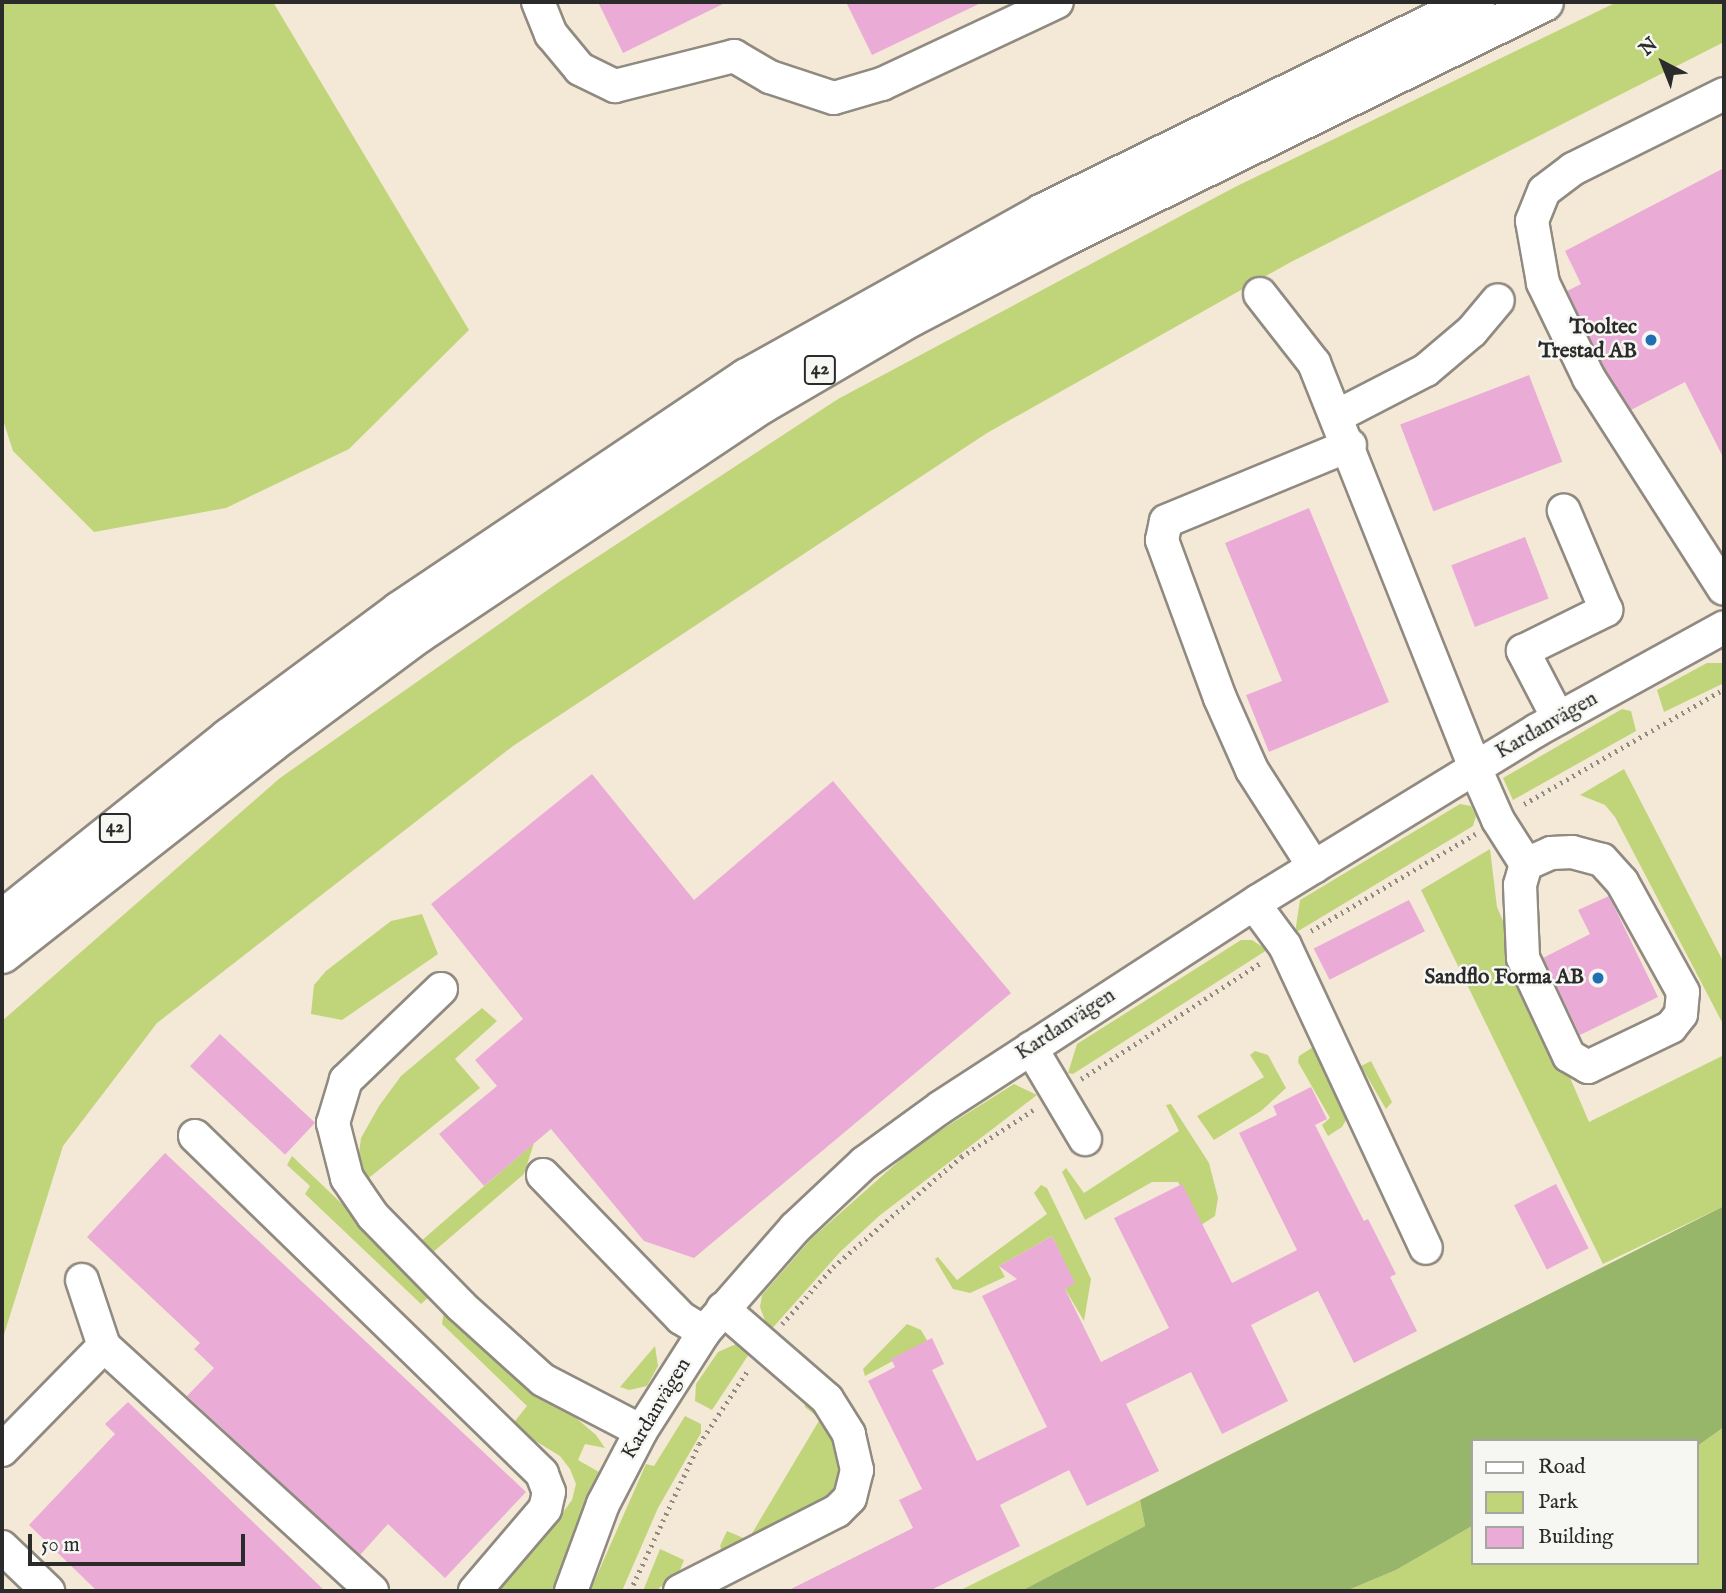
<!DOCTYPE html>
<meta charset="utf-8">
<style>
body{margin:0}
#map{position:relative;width:1726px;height:1593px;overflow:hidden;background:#f4e9d7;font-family:"IM FELL English",serif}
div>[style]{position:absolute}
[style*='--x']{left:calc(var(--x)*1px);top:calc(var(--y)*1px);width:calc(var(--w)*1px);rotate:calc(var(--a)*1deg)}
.green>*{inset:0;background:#c0d579}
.forest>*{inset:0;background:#98b669}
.building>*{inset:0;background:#eaacd6;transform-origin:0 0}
.path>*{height:4.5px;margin-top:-2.25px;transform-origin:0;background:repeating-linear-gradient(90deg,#908a81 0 2px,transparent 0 7px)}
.roads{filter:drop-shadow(2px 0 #908a81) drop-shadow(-2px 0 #908a81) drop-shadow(0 2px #908a81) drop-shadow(0 -2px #908a81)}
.minor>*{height:32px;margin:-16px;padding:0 16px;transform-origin:16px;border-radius:16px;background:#fff}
.major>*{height:38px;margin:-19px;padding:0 19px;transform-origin:19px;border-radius:19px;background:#fff}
.dots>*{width:19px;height:19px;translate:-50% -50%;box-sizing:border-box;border:4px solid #f6f6f2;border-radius:50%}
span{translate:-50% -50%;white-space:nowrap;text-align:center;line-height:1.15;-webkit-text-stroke:5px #f6f6f2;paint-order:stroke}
.shield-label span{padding:2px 5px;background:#f6f6f2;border:2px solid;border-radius:5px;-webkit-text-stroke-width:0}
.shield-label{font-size:19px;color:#2b2b2b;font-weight:700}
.poi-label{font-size:21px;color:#2b2b2b;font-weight:700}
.right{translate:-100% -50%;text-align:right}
.street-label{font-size:21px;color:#2b2b2b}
.frame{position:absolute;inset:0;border:4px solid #2b2b2b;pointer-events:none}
.legend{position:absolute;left:1471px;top:1439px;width:228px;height:126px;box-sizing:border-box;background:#f6f6f2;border:2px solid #a5a5a2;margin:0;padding:9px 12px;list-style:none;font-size:21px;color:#2b2b2b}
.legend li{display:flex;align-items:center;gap:14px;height:35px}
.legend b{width:35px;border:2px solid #a5a5a2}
.north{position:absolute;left:1628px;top:28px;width:70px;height:70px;-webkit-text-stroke:5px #f6f6f2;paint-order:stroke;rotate:318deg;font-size:19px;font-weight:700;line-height:28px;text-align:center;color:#2b2b2b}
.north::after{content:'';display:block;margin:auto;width:24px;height:32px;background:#2b2b2b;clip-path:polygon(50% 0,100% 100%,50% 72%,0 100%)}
.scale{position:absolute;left:28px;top:1534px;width:217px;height:32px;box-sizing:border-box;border:4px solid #2b2b2b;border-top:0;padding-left:9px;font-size:21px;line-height:24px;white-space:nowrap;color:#2b2b2b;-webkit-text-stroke:5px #f6f6f2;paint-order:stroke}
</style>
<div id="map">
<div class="green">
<div style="clip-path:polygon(2px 2px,273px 2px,469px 330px,349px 449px,226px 508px,94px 532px,13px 451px,2px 417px)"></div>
<div style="clip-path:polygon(1617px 2px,1724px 2px,1724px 42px,1289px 263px,987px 433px,513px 746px,157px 1023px,63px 1146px,2px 1341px,2px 1021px,280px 778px,559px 582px,838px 399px,1235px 187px)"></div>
<div style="clip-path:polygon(1707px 663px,1724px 663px,1724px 683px,1664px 712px,1657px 690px)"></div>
<div style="clip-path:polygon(1622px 709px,1631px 711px,1636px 731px,1513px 800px,1503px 778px)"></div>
<div style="clip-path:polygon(1624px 769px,1724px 963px,1724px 1026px,1615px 817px,1605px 805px,1580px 795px)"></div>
<div style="clip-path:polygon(1460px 804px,1471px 806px,1476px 816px,1473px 826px,1295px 933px,1300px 900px)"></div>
<div style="clip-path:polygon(1490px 849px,1497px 907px,1589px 1122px,1724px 1055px,1724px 1206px,1603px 1264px,1421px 890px)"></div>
<div style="clip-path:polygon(422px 914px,438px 954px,342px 1020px,311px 1014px,314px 985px,326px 971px,391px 921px)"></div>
<div style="clip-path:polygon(1241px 940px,1252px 940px,1267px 950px,1073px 1074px,1068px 1073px,1077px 1044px)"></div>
<div style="clip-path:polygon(482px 1008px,497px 1021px,455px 1059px,480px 1088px,365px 1181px,357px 1168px,361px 1138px,379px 1106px,401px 1076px)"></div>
<div style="clip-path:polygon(1318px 1044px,1349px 1115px,1342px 1127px,1328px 1136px,1322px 1125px,1330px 1118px,1298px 1062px,1299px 1056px)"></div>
<div style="clip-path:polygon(1255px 1051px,1268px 1055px,1286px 1088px,1261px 1111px,1214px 1140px,1197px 1116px,1264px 1077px,1250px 1055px)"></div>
<div style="clip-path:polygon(1371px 1061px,1392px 1102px,1386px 1109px,1361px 1066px)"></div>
<div style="clip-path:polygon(1014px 1084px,1037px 1095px,879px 1216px,840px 1252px,769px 1332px,760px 1307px,762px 1295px,812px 1238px,917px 1145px)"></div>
<div style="clip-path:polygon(1171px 1104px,1209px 1163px,1218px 1198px,1215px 1216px,1201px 1225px,1178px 1182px,1152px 1182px,1085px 1220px,1062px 1172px,1066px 1168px,1084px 1193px,1179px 1131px,1166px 1105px)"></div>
<div style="clip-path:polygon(534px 1143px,524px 1174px,432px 1253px,420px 1242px)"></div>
<div style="clip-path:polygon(292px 1156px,482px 1338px,596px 1435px,605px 1448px,585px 1444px,578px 1460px,599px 1472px,554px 1591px,495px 1591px,541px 1542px,572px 1500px,576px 1484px,570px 1469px,560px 1456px,511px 1426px,527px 1406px,442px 1324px,444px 1310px,430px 1296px,421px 1304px,305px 1194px,310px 1186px,287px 1165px)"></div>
<div style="clip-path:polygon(1041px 1185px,1047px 1188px,1091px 1279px,1084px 1321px,1064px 1287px,1071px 1276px,1052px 1236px,999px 1266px,1005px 1277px,970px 1293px,953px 1289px,935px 1259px,938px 1257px,957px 1280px,1047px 1214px,1034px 1193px)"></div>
<div style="clip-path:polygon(907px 1324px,921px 1330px,928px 1342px,865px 1376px,863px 1369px)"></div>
<div style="clip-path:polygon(736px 1344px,749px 1354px,712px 1410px,695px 1401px,696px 1384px,718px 1352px)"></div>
<div style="clip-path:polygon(655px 1346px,658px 1366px,647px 1386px,629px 1390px,620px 1387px)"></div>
<div style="clip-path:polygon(804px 1400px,825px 1414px,845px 1466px,839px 1487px,825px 1504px,723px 1554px,720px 1546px,727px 1531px,748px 1540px,820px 1419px,805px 1407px)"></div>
<div style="clip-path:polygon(685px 1416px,701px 1424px,701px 1433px,658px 1508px,622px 1591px,590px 1591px,646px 1464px,654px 1466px)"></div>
<div style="clip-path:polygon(1724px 1427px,1724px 1591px,1346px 1591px,1396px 1570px,1472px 1526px,1472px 1563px,1696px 1563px,1696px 1447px)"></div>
<div style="clip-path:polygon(1140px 1500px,1145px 1526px,1021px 1591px,959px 1591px)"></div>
<div style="clip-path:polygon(660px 1549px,684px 1560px,680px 1570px,656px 1591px,643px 1591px)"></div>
</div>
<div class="forest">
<div style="clip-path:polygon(1724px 1206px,1724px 1427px,1696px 1447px,1696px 1441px,1472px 1441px,1472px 1526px,1396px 1570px,1346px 1591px,1021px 1591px,1145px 1526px,1140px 1500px)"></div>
</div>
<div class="building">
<div style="clip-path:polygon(598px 2px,727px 2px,623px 53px)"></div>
<div style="clip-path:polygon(846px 2px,983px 2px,872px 55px)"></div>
<div style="clip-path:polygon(1724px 168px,1724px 459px,1685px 382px,1631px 410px,1605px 369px,1567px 291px,1581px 284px,1565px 251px)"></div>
<div style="left:1529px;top:375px;width:93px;height:138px;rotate:69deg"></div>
<div style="clip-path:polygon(1309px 508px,1389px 702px,1269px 752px,1246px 695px,1282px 681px,1225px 543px)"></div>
<div style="left:1525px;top:537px;width:66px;height:79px;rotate:69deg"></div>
<div style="clip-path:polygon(592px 774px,694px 900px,833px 781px,1011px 993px,694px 1258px,644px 1241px,551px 1129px,484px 1186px,439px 1134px,497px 1086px,475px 1060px,523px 1019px,431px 904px)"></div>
<div style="clip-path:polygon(1609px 896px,1658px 997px,1580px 1035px,1543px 958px,1590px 934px,1578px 910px)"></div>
<div style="left:1409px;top:900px;width:35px;height:107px;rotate:63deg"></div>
<div style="left:220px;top:1034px;width:130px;height:44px;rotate:43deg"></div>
<div style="clip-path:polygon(1311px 1087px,1327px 1119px,1315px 1125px,1364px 1221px,1368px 1219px,1396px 1274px,1390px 1277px,1417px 1331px,1354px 1363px,1318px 1291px,1251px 1325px,1288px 1401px,1222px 1434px,1191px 1372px,1126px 1404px,1159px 1471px,1087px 1506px,1069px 1470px,1000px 1505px,1020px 1546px,929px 1591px,787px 1591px,913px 1528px,899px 1500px,922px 1489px,868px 1381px,895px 1367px,891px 1359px,932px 1338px,944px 1364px,932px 1370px,977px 1461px,1047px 1427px,982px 1296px,1017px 1279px,999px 1266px,1052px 1236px,1075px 1283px,1065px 1289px,1101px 1362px,1169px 1328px,1114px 1218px,1182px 1184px,1232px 1283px,1297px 1250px,1239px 1133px,1277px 1115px,1273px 1106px)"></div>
<div style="clip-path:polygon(165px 1153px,526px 1492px,445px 1578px,388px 1524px,360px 1555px,187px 1396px,214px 1368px,194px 1349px,200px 1343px,87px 1237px)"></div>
<div style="left:1556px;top:1184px;width:72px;height:47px;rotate:63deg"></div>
<div style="clip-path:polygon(128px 1402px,325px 1591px,97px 1591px,29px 1525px,115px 1434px,105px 1424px)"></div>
</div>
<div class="path">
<div style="--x:1524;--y:804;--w:231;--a:-29.9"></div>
<div style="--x:1311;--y:931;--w:191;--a:-30.6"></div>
<div style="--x:1081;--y:1079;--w:216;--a:-32.9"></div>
<div style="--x:782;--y:1324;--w:76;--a:-48.2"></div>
<div style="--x:833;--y:1267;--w:169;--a:-40.7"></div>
<div style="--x:961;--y:1157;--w:86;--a:-33.1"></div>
<div style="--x:630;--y:1591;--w:162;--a:-64.9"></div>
<div style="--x:699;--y:1444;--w:89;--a:-56.5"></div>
</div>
<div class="roads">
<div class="minor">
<div style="--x:538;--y:2;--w:35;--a:68"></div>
<div style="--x:551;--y:34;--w:45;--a:50.4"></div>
<div style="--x:580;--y:69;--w:39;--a:26"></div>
<div style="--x:615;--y:86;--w:123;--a:-14.1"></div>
<div style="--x:734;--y:56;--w:42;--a:30.3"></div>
<div style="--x:770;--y:77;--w:67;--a:18.2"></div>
<div style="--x:834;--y:98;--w:50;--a:-16.3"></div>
<div style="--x:882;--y:84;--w:193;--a:-25.1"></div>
<div style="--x:1724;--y:94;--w:169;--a:153.6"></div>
<div style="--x:1573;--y:169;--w:36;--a:143"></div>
<div style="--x:1544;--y:191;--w:32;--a:112"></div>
<div style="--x:1532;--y:221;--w:63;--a:79.9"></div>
<div style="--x:1543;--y:283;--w:106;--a:64.2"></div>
<div style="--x:1589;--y:378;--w:250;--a:57.4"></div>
<div style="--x:1260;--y:294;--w:88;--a:52"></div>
<div style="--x:1314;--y:363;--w:436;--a:68.3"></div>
<div style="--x:1475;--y:768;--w:57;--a:66.1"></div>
<div style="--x:1498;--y:820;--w:52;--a:57.5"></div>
<div style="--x:1526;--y:864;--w:22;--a:106"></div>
<div style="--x:1520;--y:885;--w:73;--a:87.6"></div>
<div style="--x:1523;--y:958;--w:108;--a:64.9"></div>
<div style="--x:1569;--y:1056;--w:22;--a:30"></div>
<div style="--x:1588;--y:1067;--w:92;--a:-25.7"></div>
<div style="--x:1671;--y:1027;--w:16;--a:-52"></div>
<div style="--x:1681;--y:1014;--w:22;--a:-85"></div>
<div style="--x:1683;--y:992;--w:126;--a:-119"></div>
<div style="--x:1622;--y:882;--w:30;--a:-132"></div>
<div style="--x:1602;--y:860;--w:31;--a:-165"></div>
<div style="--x:1572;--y:852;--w:21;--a:177"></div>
<div style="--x:1551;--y:853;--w:27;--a:156"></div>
<div style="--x:1337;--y:416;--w:100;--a:-27.3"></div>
<div style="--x:1426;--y:370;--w:60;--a:-40.3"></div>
<div style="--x:1472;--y:331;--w:40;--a:-50"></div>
<div style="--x:1558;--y:718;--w:76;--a:-117.6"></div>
<div style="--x:1523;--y:651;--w:93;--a:-26.3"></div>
<div style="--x:1606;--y:610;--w:108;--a:-113"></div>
<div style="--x:1314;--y:867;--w:115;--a:-122.6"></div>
<div style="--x:1252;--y:770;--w:79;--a:-114"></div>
<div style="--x:1220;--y:698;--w:168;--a:-110.2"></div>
<div style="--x:1162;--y:540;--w:19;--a:-78"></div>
<div style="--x:1166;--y:521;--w:199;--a:-22.4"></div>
<div style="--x:1254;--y:904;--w:52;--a:53.6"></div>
<div style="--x:1285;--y:946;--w:333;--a:65"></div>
<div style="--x:441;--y:989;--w:132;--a:136.2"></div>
<div style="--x:346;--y:1080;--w:45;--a:106.8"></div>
<div style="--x:333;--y:1123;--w:57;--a:75.7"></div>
<div style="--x:347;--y:1178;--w:46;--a:55.6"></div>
<div style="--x:373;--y:1216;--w:126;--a:45.6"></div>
<div style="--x:461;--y:1306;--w:110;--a:42.1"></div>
<div style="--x:543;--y:1380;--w:110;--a:27.5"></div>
<div style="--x:1031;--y:1048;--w:106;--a:59.3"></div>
<div style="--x:195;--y:1136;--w:484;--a:44.2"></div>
<div style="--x:542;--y:1474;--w:19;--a:69"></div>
<div style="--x:549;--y:1492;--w:17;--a:103"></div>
<div style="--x:545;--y:1509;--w:108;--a:130.5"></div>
<div style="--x:543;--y:1175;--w:199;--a:46"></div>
<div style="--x:681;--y:1318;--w:27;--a:31"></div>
<div style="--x:82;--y:1280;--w:70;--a:71.6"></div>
<div style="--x:104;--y:1346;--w:363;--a:42.4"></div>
<div style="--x:2;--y:1450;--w:146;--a:-45.6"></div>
<div style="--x:2;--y:1547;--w:64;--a:43.7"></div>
<div style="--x:571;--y:1591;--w:93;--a:-69.8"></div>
<div style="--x:603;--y:1504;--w:82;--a:-62.5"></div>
<div style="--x:641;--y:1431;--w:117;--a:-57.5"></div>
<div style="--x:704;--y:1332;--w:138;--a:-48.8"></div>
<div style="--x:795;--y:1228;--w:95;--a:-43.3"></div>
<div style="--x:864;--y:1163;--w:95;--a:-36"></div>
<div style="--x:941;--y:1107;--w:378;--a:-33"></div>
<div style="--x:1258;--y:901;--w:327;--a:-31.5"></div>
<div style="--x:1537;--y:730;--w:213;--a:-28.8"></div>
<div style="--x:680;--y:1591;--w:176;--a:-27"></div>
<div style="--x:837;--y:1511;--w:18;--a:-45"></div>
<div style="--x:850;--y:1498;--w:29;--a:-76"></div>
<div style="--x:857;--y:1470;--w:37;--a:-103"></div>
<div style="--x:849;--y:1434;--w:41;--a:-122.2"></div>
<div style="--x:827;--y:1399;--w:138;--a:-139.1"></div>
</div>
<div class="major">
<div style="--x:2;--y:920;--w:291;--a:-38.7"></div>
<div style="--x:229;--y:738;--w:213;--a:-36.6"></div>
<div style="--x:400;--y:611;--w:418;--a:-33.9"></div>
<div style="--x:747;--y:378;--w:339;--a:-29.1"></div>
<div style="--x:1043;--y:213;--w:481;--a:-26"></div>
<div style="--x:2;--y:954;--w:342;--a:-38.1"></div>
<div style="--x:271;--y:743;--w:183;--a:-36.6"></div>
<div style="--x:418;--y:634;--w:414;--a:-33.8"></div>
<div style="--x:762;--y:404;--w:173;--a:-30.3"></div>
<div style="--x:911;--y:317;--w:166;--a:-27.6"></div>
<div style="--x:1058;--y:240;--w:541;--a:-26.09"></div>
</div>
</div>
<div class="dots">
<div style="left:1651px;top:340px;background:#1f6fb2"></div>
<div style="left:1598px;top:978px;background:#1f6fb2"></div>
</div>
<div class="shield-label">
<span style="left:820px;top:370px">42</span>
<span style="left:115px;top:828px">42</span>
</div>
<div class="poi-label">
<span class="right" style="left:1637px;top:340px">Tooltec<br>Trestad AB</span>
<span class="right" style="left:1584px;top:978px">Sandflo Forma AB</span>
</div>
<div class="street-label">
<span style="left:1547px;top:726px;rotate:-30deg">Kardanvägen</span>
<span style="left:1066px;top:1025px;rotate:-33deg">Kardanvägen</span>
<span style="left:657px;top:1409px;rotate:-59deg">Kardanvägen</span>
</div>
<div class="frame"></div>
<ul class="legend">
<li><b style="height:9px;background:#fff"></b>Road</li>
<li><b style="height:19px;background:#c0d579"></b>Park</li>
<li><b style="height:19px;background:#eaacd6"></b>Building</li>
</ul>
<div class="north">N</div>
<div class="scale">50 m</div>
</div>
